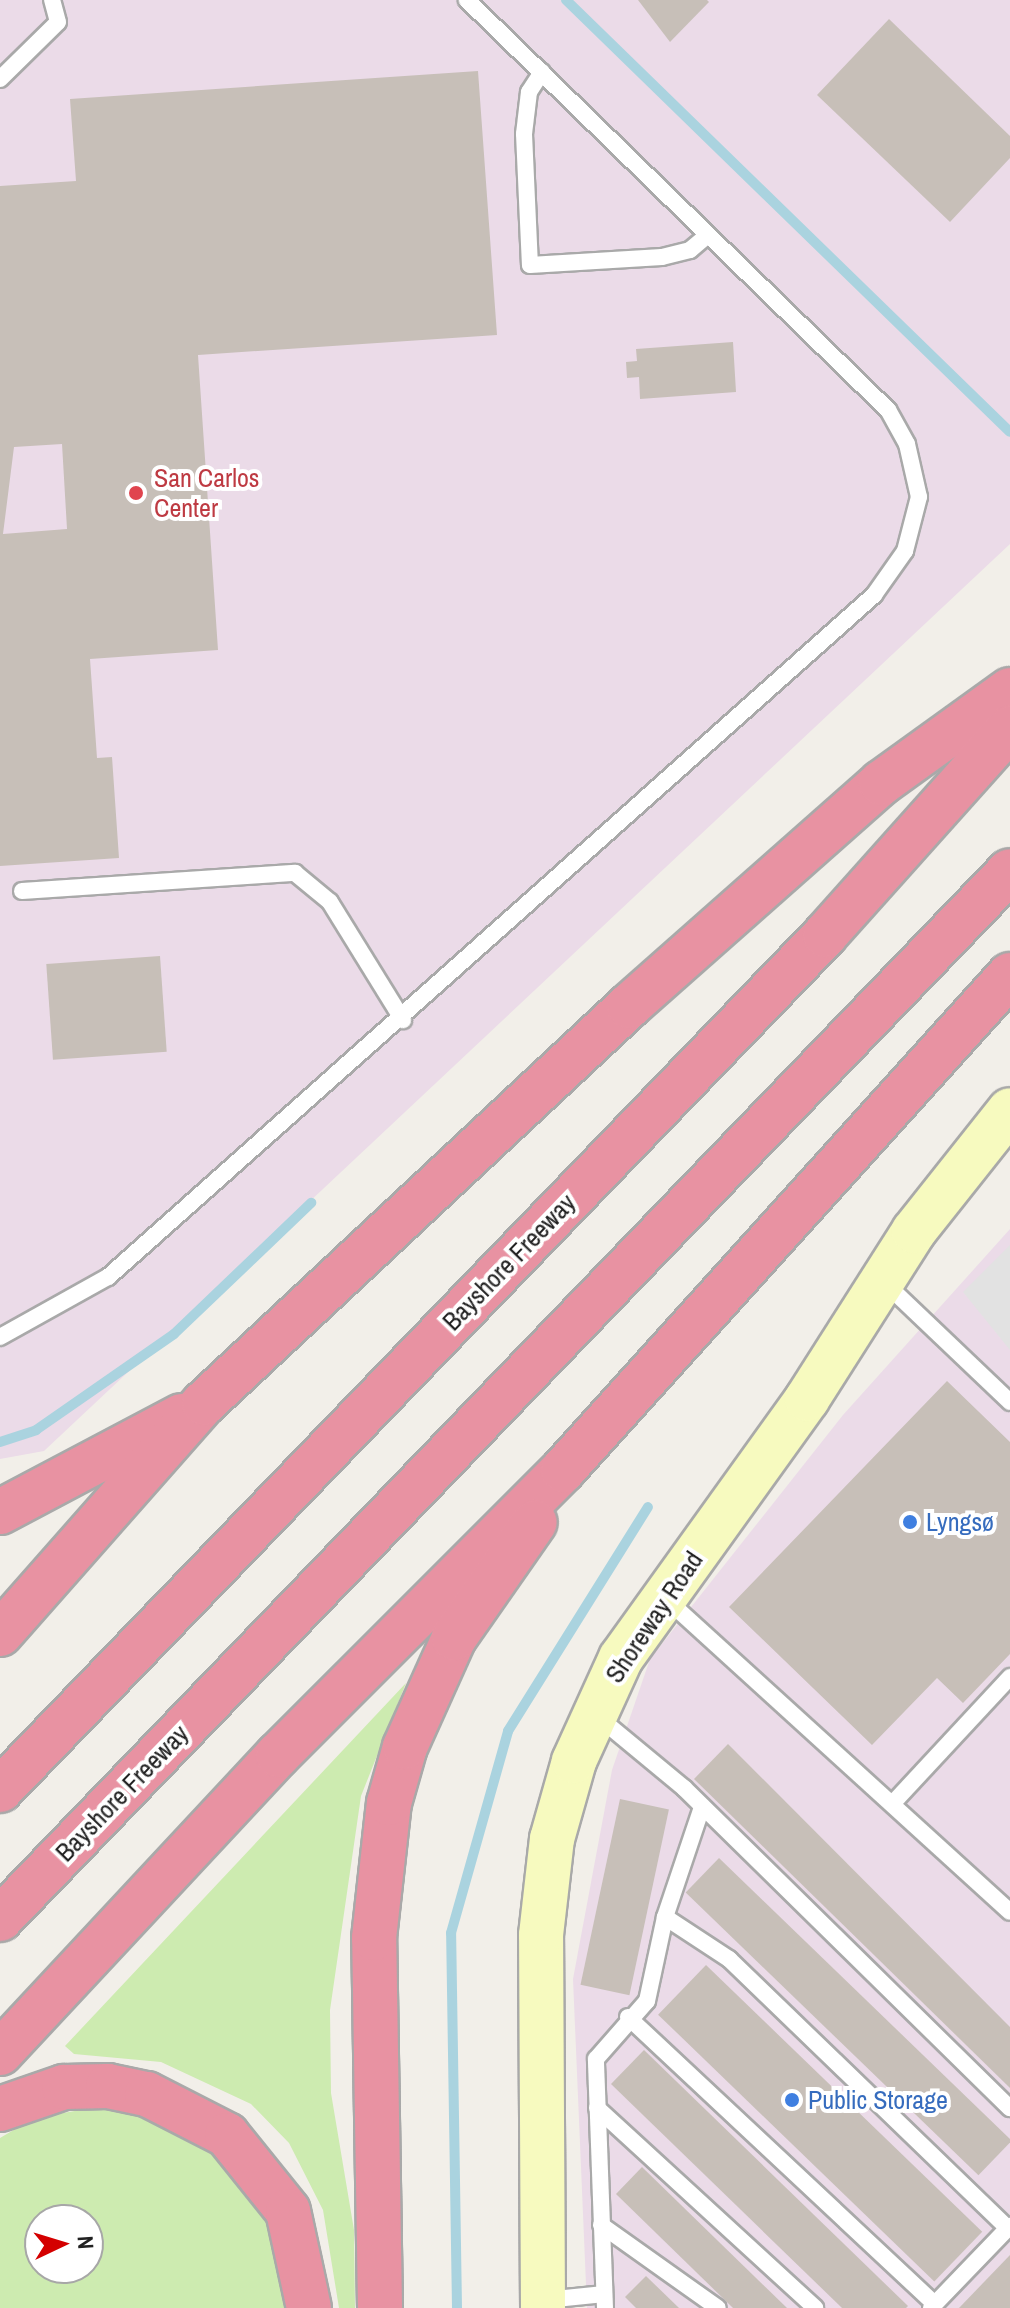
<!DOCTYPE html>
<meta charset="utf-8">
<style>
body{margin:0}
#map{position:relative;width:1010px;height:2308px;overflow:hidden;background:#f2efe9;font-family:"Archivo Narrow",sans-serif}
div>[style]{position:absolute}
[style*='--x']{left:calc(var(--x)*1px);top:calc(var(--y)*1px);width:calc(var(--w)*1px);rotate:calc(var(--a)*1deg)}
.industrial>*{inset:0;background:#ebdbe8}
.grass>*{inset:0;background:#cdebb0}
.parking>*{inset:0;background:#e2e2e2}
.stream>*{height:10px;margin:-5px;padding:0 5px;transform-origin:5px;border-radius:5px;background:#aad3df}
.building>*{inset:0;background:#c7bfb8;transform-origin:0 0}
.roads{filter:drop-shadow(2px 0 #a9a9a9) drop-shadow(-2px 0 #a9a9a9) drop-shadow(0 2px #a9a9a9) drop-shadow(0 -2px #a9a9a9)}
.lane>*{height:16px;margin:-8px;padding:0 8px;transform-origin:8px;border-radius:8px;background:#fff}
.secondary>*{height:44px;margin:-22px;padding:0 22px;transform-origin:22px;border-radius:22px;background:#f7fabf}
.highway>*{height:44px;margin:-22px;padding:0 22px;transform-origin:22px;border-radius:22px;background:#e892a2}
.dots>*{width:22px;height:22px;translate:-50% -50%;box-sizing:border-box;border:4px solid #fff;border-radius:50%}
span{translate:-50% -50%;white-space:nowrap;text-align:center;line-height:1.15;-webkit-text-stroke:8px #fff;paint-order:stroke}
.health-label{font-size:26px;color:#be3a42}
.left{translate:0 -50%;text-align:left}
.street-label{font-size:26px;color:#222}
.shop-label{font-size:26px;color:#366cbe}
.north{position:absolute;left:24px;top:2204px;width:80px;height:80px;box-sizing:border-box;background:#fff;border:2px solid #a7a7a7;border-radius:50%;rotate:86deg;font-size:22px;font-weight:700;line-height:32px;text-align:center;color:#222}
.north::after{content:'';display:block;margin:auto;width:28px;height:36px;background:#d40000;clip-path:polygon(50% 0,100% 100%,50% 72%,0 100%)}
</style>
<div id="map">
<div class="industrial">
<div style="clip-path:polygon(0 0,1010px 0,1010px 544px,44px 1451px,0 1459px)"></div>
<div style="clip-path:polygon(1010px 1229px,1010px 2308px,587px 2308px,573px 1979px,612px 1770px,650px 1659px,843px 1415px)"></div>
</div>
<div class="grass">
<div style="clip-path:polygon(406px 1683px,361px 1796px,330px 2010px,331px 2093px,354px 2230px,355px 2308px,339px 2308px,323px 2210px,289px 2143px,251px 2104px,161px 2062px,74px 2054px,65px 2046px)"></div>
<div style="clip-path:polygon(evenodd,98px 2107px,149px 2115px,194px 2135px,234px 2168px,265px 2210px,283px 2258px,288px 2308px,0 2308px,0 2138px,34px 2118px,98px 2107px,40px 2220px,88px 2220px,88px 2268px,40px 2268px,40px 2220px)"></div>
</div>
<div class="parking">
<div style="clip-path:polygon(1010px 1245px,1010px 1350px,963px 1292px)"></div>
</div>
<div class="stream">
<div style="--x:566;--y:0;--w:619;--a:44.22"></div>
<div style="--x:0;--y:1442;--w:38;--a:-18"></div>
<div style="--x:36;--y:1430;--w:168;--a:-34.8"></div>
<div style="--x:174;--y:1334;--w:190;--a:-43.7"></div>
<div style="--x:457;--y:2308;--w:375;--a:-90.9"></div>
<div style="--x:451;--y:1933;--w:210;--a:-74.2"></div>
<div style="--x:508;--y:1731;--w:264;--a:-58"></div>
</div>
<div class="building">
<div style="clip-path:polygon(638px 0,707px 0,709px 2px,670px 42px)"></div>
<div style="clip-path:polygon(889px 19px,1010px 136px,1010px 158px,950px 222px,817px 95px)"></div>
<div style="clip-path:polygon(evenodd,478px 71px,497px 335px,198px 355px,218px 650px,90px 659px,97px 758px,112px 757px,119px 858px,0 866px,0 186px,76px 181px,70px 99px,478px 71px,62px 444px,67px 529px,3px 534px,14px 447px,62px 444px)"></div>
<div style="clip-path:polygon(733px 342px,736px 392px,640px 399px,639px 377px,627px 378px,626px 362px,637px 361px,636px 349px)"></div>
<div style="left:160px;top:956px;width:96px;height:114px;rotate:86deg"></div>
<div style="clip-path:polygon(947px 1381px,1010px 1442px,1010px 1654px,963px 1703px,937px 1678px,872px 1745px,729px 1607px)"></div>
<div style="clip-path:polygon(728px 1744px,1010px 2027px,1010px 2088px,694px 1779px)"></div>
<div style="left:620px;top:1799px;width:50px;height:190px;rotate:12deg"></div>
<div style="left:719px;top:1858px;width:407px;height:48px;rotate:44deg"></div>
<div style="left:706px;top:1965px;width:384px;height:69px;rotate:44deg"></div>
<div style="clip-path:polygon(644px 2050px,908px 2306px,906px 2308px,842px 2308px,611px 2084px)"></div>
<div style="clip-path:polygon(642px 2167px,787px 2308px,733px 2308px,616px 2194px)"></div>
<div style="clip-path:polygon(1010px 2255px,1010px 2308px,959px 2308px)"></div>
<div style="clip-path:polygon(646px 2276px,679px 2308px,636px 2308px,625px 2297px)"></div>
</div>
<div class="roads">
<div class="lane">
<div style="--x:542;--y:72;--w:24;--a:123"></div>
<div style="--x:529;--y:92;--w:42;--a:96.8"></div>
<div style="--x:524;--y:134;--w:131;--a:87.4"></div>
<div style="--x:530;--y:265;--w:132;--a:-3.5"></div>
<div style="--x:662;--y:257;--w:29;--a:-14"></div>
<div style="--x:690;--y:250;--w:23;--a:-40"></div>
<div style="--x:0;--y:79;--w:81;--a:-44.5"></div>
<div style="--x:58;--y:22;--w:23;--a:-105"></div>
<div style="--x:22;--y:891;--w:274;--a:-3.8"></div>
<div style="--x:295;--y:873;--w:45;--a:39.6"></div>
<div style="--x:330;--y:902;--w:139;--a:58.3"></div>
<div style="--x:884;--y:1282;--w:174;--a:43.6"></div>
<div style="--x:0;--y:1337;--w:124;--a:-29.1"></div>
<div style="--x:108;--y:1277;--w:1026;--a:-41.68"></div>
<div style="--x:874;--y:595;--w:54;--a:-54.8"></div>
<div style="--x:905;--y:551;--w:56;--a:-75.5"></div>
<div style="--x:919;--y:497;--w:54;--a:-102.8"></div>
<div style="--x:907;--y:444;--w:39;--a:-119"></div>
<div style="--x:888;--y:410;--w:588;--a:-135.76"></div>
<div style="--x:665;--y:1598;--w:466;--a:42.3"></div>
<div style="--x:597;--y:1716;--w:113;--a:39.6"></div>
<div style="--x:684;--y:1788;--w:457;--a:44.5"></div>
<div style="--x:893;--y:1803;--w:172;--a:-47.1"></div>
<div style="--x:665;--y:1917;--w:77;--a:33.3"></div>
<div style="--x:729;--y:1959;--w:388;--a:44"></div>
<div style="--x:628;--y:2017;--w:420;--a:43.1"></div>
<div style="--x:597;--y:2108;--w:296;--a:42.5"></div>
<div style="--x:601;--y:2225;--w:143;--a:35.4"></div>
<div style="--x:546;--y:2300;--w:58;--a:-5.9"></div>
<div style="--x:605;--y:2308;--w:249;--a:-92.1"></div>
<div style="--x:596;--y:2059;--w:77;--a:-48.7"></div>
<div style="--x:647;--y:2001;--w:86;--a:-77.9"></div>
<div style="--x:665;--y:1917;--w:116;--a:-71.4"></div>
<div style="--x:931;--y:2308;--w:114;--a:-46.1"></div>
</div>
<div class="secondary">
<div style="--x:543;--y:2308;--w:373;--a:-90.3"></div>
<div style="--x:541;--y:1935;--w:97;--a:-83.5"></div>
<div style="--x:552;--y:1839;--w:81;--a:-74.2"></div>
<div style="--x:574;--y:1761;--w:113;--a:-65.5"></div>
<div style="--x:621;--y:1658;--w:319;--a:-54.3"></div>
<div style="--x:807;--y:1399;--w:199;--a:-57.5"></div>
<div style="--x:914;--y:1231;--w:154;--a:-51.6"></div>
</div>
<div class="highway">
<div style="--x:0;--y:1512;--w:205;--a:-27.9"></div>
<div style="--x:0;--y:1634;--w:308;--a:-48.6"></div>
<div style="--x:204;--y:1403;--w:582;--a:-43.05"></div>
<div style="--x:629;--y:1006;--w:337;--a:-41.5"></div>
<div style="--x:881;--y:783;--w:159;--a:-35.8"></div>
<div style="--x:0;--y:1790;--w:1188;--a:-46.02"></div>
<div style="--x:825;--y:935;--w:278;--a:-48.2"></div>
<div style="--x:0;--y:1919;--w:1455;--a:-46.06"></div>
<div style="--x:0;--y:2053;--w:408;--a:-47"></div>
<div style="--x:278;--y:1755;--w:403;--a:-45"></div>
<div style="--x:563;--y:1470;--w:667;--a:-47.92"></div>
<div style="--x:0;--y:2109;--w:68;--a:-19"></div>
<div style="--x:64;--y:2087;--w:44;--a:-1.3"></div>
<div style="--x:108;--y:2086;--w:40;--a:12"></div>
<div style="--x:147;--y:2094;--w:90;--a:27.1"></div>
<div style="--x:227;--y:2135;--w:97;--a:51.2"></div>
<div style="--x:288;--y:2211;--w:99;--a:77.8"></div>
<div style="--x:380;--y:2308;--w:370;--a:-90.9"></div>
<div style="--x:374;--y:1938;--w:136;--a:-83.7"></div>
<div style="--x:389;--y:1803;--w:58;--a:-74.1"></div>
<div style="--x:405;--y:1747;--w:120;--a:-65.8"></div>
<div style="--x:454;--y:1638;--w:141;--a:-55.1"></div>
</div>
</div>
<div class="dots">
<div style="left:136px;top:493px;background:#e0444e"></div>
<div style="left:910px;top:1522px;background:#3f7fe0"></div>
<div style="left:792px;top:2100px;background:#3f7fe0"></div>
</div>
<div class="health-label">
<span class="left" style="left:154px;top:493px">San Carlos<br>Center</span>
</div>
<div class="street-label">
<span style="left:509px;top:1262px;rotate:-46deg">Bayshore Freeway</span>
<span style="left:654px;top:1617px;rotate:-56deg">Shoreway Road</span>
<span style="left:122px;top:1793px;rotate:-46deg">Bayshore Freeway</span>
</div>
<div class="shop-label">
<span class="left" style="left:926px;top:1522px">Lyngsø</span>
<span class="left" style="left:808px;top:2100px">Public Storage</span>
</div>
<div class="north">N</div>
</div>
